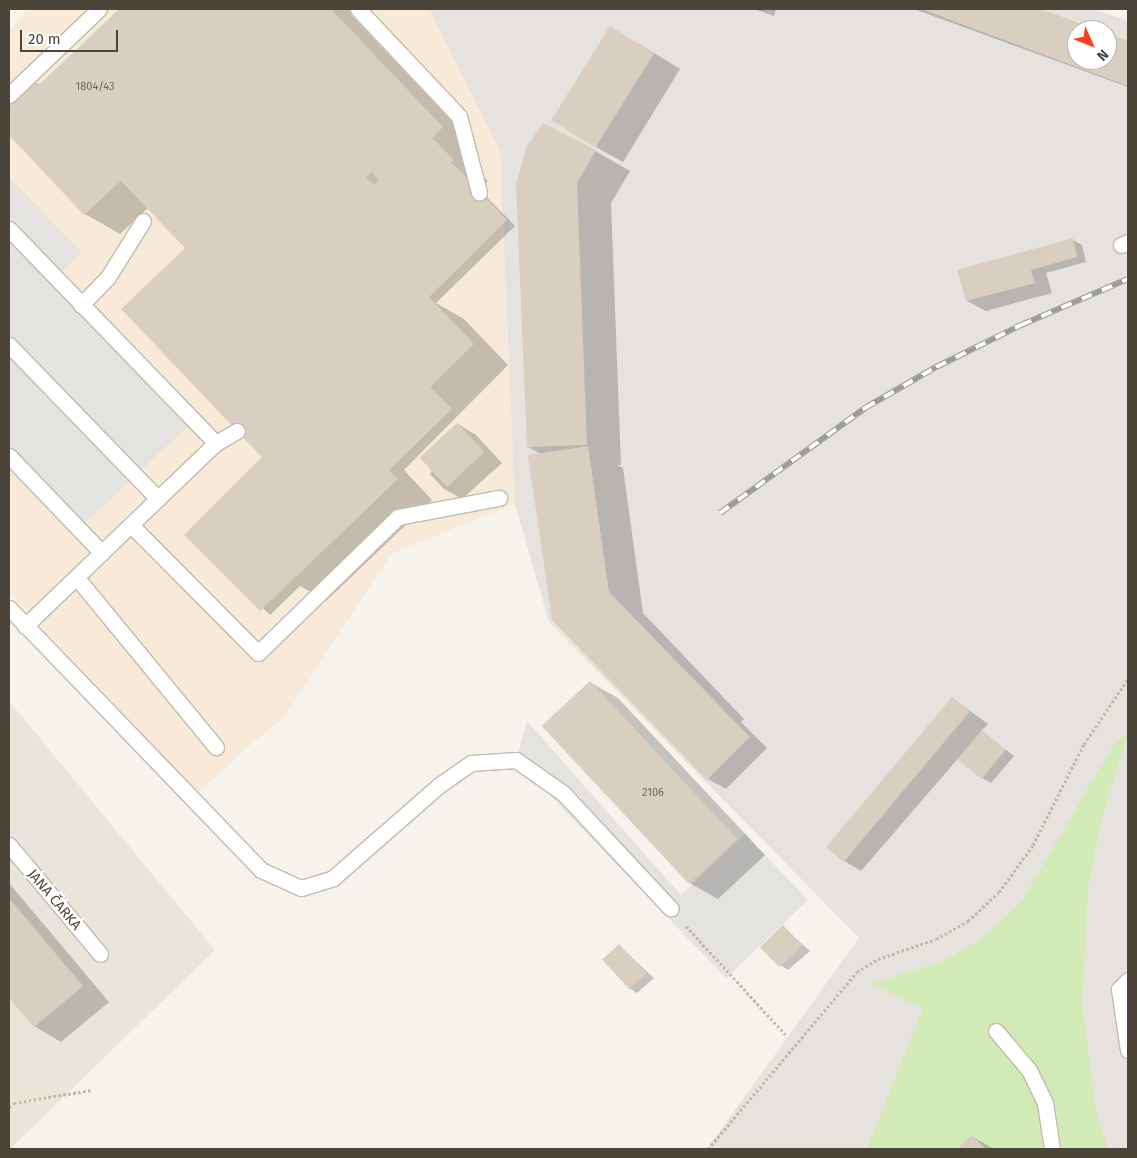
<!DOCTYPE html>
<meta charset="utf-8">
<style>
body{margin:0}
#map{position:relative;width:1137px;height:1158px;overflow:hidden;background:#f6f3ec;font-family:"Fira Sans",sans-serif}
div>[style]{position:absolute}
[style*='--x']{left:calc(var(--x)*1px);top:calc(var(--y)*1px);width:calc(var(--w)*1px);rotate:calc(var(--a)*1deg)}
.residential>*{inset:0;background:#eae5da}
.commercial>*{inset:0;background:#f7ead8}
.industrial>*{inset:0;background:#e6e2dd}
.green>*{inset:0;background:#d2eab5}
.parking>*{inset:0;background:#e5e3e0}
.shadow>*{inset:0;background:#0003}
.building>*{inset:0;background:#d8cfc1;transform-origin:0 0}
.path>*{height:3px;margin-top:-1.5px;transform-origin:0;background:repeating-linear-gradient(90deg,#c4b79f 0 2.5px,transparent 0 5px)}
.roads{filter:drop-shadow(1px 0 #c2bbae) drop-shadow(-1px 0 #c2bbae) drop-shadow(0 1px #c2bbae) drop-shadow(0 -1px #c2bbae)}
.lane>*{height:15px;margin:-7.5px;padding:0 7.5px;transform-origin:7.5px;border-radius:7.5px;background:#fff}
.rail>*{height:5.5px;margin-top:-2.75px;transform-origin:0;background:repeating-linear-gradient(90deg,#fff 0 11px,#9a9a9a 0 22px);box-sizing:border-box;border-block:1px solid #9a9a9a}
span{translate:-50% -50%;white-space:nowrap;text-align:center;line-height:1.15;-webkit-text-stroke:4.5px #fff;paint-order:stroke}
.number-label{font-size:11px;color:#6e675b}
.number-label span{-webkit-text-stroke-width:0}
.street-label{font-size:14px;color:#4b4439}
.frame{position:absolute;inset:0;border:10px solid #4b4439;pointer-events:none}
.north{position:absolute;left:1067px;top:20px;width:50px;height:50px;box-sizing:border-box;background:#fff;border:1px solid #b7b4b0;border-radius:50%;rotate:134deg;font-size:14px;font-weight:700;line-height:20px;text-align:center;color:#4b4439}
.north::after{content:'';display:block;margin:auto;width:18px;height:22px;background:#fc3f1d;clip-path:polygon(50% 0,100% 100%,50% 72%,0 100%)}
.scale{position:absolute;left:20px;top:30px;width:98px;height:22px;box-sizing:border-box;border:2px solid #4b4439;border-top:0;padding-left:6px;font-size:15px;line-height:18px;white-space:nowrap;color:#4b4439;-webkit-text-stroke:4px #fff;paint-order:stroke}
</style>
<div id="map">
<div class="residential">
<div style="clip-path:polygon(9px 701px,215px 950px,10px 1149px,9px 1149px)"></div>
</div>
<div class="commercial">
<div style="clip-path:polygon(28px 9px,429px 9px,500px 149px,515px 504px,392px 553px,283px 719px,257px 739px,198px 793px,9px 592px,9px 32px)"></div>
</div>
<div class="industrial">
<div style="clip-path:polygon(evenodd,429px 9px,1093px 9px,1128px 21px,1128px 1149px,707px 1149px,859px 938px,549px 622px,515px 504px,500px 150px,429px 9px,1077px 30px,1107px 30px,1107px 60px,1077px 60px,1077px 30px)"></div>
</div>
<div class="green">
<div style="clip-path:polygon(1128px 735px,1102px 816px,1088px 888px,1082px 1005px,1096px 1110px,1108px 1149px,987px 1149px,971px 1135px,954px 1149px,867px 1149px,923px 1008px,871px 984px,941px 962px,982px 939px,1022px 901px,1115px 742px)"></div>
</div>
<div class="parking">
<div style="clip-path:polygon(9px 177px,82px 252px,56px 279px,194px 421px,79px 528px,9px 456px)"></div>
<div style="clip-path:polygon(527px 721px,681px 895px,745px 834px,808px 900px,726px 978px,516px 760px)"></div>
</div>
<div class="shadow">
<div style="clip-path:polygon(121px 9px,358px 9px,351px 15px,477px 148px,466px 158px,488px 181px,479px 189px,515px 226px,436px 303px,464px 319px,508px 365px,404px 470px,432px 500px,326px 601px,300px 586px,270px 615px,186px 535px,264px 457px,186px 248px,148px 208px,120px 234px,85px 214px,9px 133px,9px 99px,30px 79px,41px 85px)"></div>
<div style="clip-path:polygon(754px 9px,776px 9px,774px 16px)"></div>
<div style="clip-path:polygon(914px 9px,1038px 9px,1095px 30px,1077px 30px,1077px 60px,1107px 60px,1107px 34px,1128px 42px,1128px 87px)"></div>
<div style="clip-path:polygon(638px 43px,680px 69px,623px 162px,596px 147px)"></div>
<div style="clip-path:polygon(595px 151px,630px 171px,611px 203px,621px 465px,617px 465px,623px 468px,643px 613px,744px 719px,741px 722px,767px 748px,726px 789px,708px 779px,668px 739px,541px 454px,528px 447px,518px 184px)"></div>
<div style="clip-path:polygon(1073px 240px,1082px 245px,1086px 262px,1046px 273px,1052px 293px,986px 311px,967px 301px,959px 271px)"></div>
<div style="clip-path:polygon(458px 424px,476px 435px,502px 463px,462px 499px,444px 489px,430px 474px)"></div>
<div style="clip-path:polygon(591px 683px,618px 698px,765px 855px,718px 899px,691px 884px)"></div>
<div style="clip-path:polygon(952px 698px,988px 724px,981px 731px,1014px 756px,991px 783px,982px 778px,968px 747px,861px 871px,843px 860px)"></div>
<div style="clip-path:polygon(9px 883px,109px 1002px,61px 1042px,34px 1026px,9px 996px)"></div>
<div style="clip-path:polygon(783px 927px,810px 951px,788px 970px,780px 965px)"></div>
<div style="clip-path:polygon(619px 946px,654px 978px,637px 993px,629px 988px)"></div>
<div style="clip-path:polygon(971px 1136px,994px 1149px,959px 1149px)"></div>
</div>
<div class="building">
<div style="clip-path:polygon(evenodd,119px 9px,331px 9px,443px 127px,432px 138px,454px 160px,451px 162px,507px 220px,429px 297px,474px 344px,430px 387px,452px 409px,389px 470px,398px 479px,260px 611px,184px 535px,262px 457px,121px 309px,185px 248px,121px 181px,84px 215px,9px 135px,9px 98px,30px 77px,39px 85px,119px 9px,372px 172px,379px 180px,374px 185px,366px 177px,372px 172px)"></div>
<div style="clip-path:polygon(921px 9px,1041px 9px,1098px 30px,1077px 30px,1077px 60px,1107px 60px,1107px 33px,1128px 41px,1128px 86px)"></div>
<div style="left:610px;top:26px;width:52px;height:111px;rotate:32deg"></div>
<div style="clip-path:polygon(543px 123px,596px 150px,577px 183px,587px 445px,527px 447px,516px 184px,526px 148px)"></div>
<div style="clip-path:polygon(1073px 238px,1077px 257px,1031px 270px,1035px 283px,966px 301px,957px 270px)"></div>
<div style="left:457px;top:423px;width:40px;height:51px;rotate:47deg"></div>
<div style="clip-path:polygon(588px 446px,609px 592px,750px 737px,707px 780px,552px 620px,528px 455px)"></div>
<div style="left:590px;top:681px;width:216px;height:66px;rotate:47deg"></div>
<div style="left:952px;top:697px;width:23px;height:196px;rotate:40deg"></div>
<div style="left:982px;top:730px;width:31px;height:38px;rotate:40deg"></div>
<div style="clip-path:polygon(9px 898px,83px 986px,34px 1027px,9px 998px)"></div>
<div style="left:783px;top:925px;width:28px;height:32px;rotate:46deg"></div>
<div style="left:619px;top:944px;width:40px;height:23px;rotate:47deg"></div>
<div style="clip-path:polygon(971px 1135px,986px 1149px,957px 1149px)"></div>
</div>
<div class="path">
<div style="--x:686;--y:926;--w:147;--a:47.5"></div>
<div style="--x:9;--y:1107;--w:6;--a:-39"></div>
<div style="--x:14;--y:1103;--w:78;--a:-9.6"></div>
<div style="--x:708;--y:1149;--w:231;--a:-49.9"></div>
<div style="--x:857;--y:972;--w:25;--a:-32"></div>
<div style="--x:878;--y:959;--w:61;--a:-19"></div>
<div style="--x:936;--y:939;--w:37;--a:-29"></div>
<div style="--x:968;--y:921;--w:42;--a:-43.1"></div>
<div style="--x:999;--y:892;--w:58;--a:-54.1"></div>
<div style="--x:1033;--y:845;--w:113;--a:-63.2"></div>
<div style="--x:1084;--y:744;--w:78;--a:-55.9"></div>
</div>
<div class="roads">
<div class="lane">
<div style="--x:358;--y:9;--w:147;--a:46.7"></div>
<div style="--x:459;--y:116;--w:79;--a:75.3"></div>
<div style="--x:9;--y:95;--w:124;--a:-43.7"></div>
<div style="--x:9;--y:229;--w:298;--a:46"></div>
<div style="--x:1121;--y:245;--w:8;--a:-23"></div>
<div style="--x:81;--y:305;--w:39;--a:-46"></div>
<div style="--x:108;--y:277;--w:66;--a:-58"></div>
<div style="--x:9;--y:345;--w:214;--a:45.9"></div>
<div style="--x:9;--y:456;--w:134;--a:46.2"></div>
<div style="--x:131;--y:525;--w:180;--a:45.2"></div>
<div style="--x:258;--y:653;--w:195;--a:-44.2"></div>
<div style="--x:398;--y:517;--w:103;--a:-10.7"></div>
<div style="--x:77;--y:578;--w:219;--a:50.6"></div>
<div style="--x:9;--y:608;--w:364;--a:46.1"></div>
<div style="--x:261;--y:870;--w:44;--a:24.2"></div>
<div style="--x:301;--y:888;--w:34;--a:-17"></div>
<div style="--x:333;--y:878;--w:140;--a:-41.2"></div>
<div style="--x:438;--y:786;--w:40;--a:-34.9"></div>
<div style="--x:471;--y:763;--w:45;--a:-3.8"></div>
<div style="--x:516;--y:760;--w:57;--a:35.1"></div>
<div style="--x:563;--y:793;--w:158;--a:47"></div>
<div style="--x:25;--y:626;--w:265;--a:-43.8"></div>
<div style="--x:216;--y:443;--w:24;--a:-30"></div>
<div style="--x:9;--y:845;--w:142;--a:50.1"></div>
<div style="--x:1128;--y:980;--w:13;--a:135"></div>
<div style="--x:1119;--y:989;--w:62;--a:81.6"></div>
<div style="--x:996;--y:1031;--w:51;--a:49.8"></div>
<div style="--x:1029;--y:1070;--w:37;--a:64"></div>
<div style="--x:1045;--y:1103;--w:47;--a:81.3"></div>
</div>
</div>
<div class="rail">
<div style="--x:720;--y:513;--w:179;--a:-35.9"></div>
<div style="--x:865;--y:408;--w:82;--a:-30"></div>
<div style="--x:936;--y:367;--w:95;--a:-26.3"></div>
<div style="--x:1021;--y:325;--w:116;--a:-23.3"></div>
</div>
<div class="number-label">
<span style="left:95px;top:87px">1804/43</span>
<span style="left:653px;top:793px">2106</span>
</div>
<div class="street-label">
<span style="left:54px;top:900px;rotate:50deg">JANA ČARKA</span>
</div>
<div class="frame"></div>
<div class="north">N</div>
<div class="scale">20 m</div>
</div>
